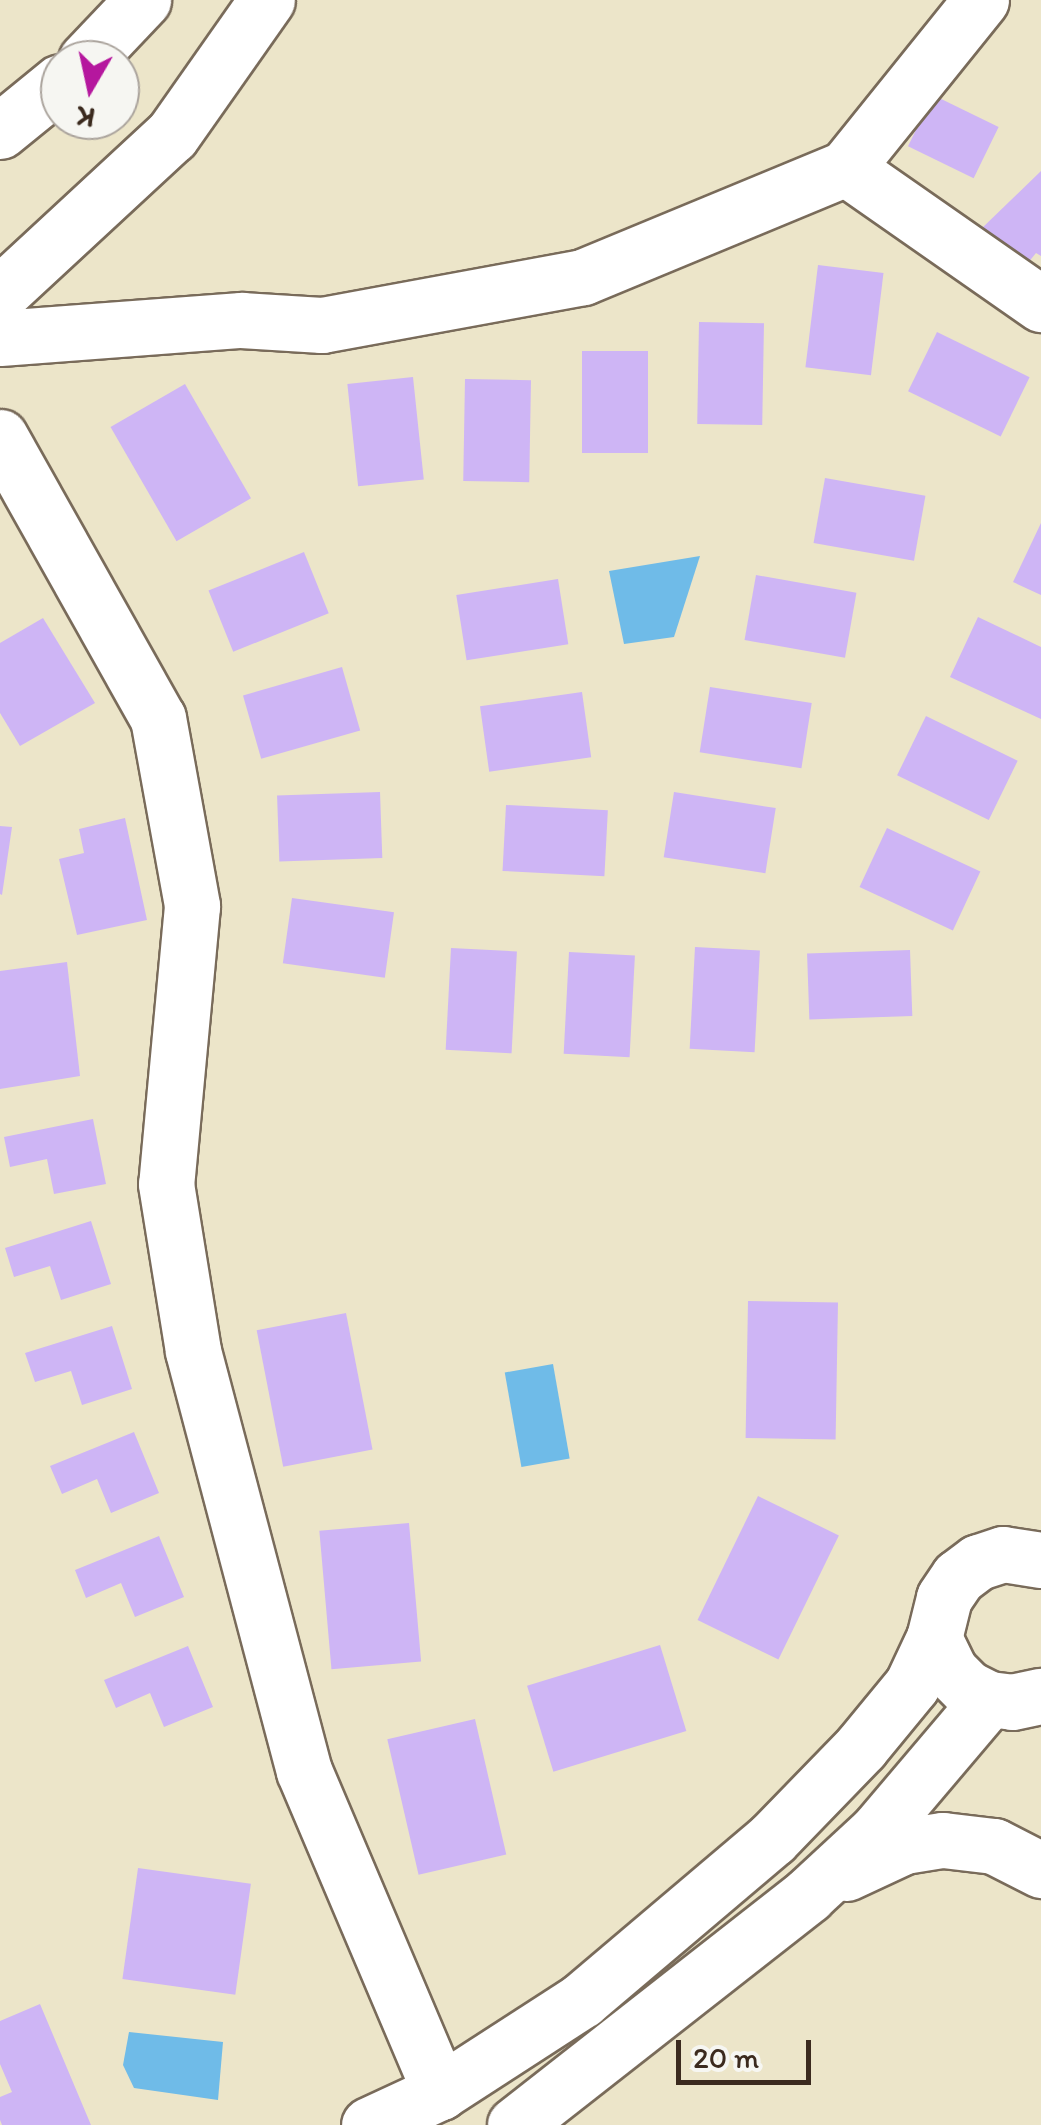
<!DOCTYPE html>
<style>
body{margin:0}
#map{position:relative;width:1041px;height:2125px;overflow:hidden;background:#ece5c9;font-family:Itim,sans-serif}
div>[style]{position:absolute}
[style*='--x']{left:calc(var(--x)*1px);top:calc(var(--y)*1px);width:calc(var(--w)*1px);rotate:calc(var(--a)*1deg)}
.water>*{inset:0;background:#6fbbe8;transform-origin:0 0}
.building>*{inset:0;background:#ceb5f5;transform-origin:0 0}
.roads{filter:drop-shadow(2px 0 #796b5a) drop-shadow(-2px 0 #796b5a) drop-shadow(0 2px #796b5a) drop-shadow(0 -2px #796b5a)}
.minor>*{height:55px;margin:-27.5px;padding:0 27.5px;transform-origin:27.5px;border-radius:27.5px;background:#fff}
span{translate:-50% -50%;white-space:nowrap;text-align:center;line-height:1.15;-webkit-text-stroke:10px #f6f6f2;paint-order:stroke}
.north{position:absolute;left:40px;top:40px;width:100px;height:100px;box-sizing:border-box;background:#f6f6f2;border:2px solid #aba49d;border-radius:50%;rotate:189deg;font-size:28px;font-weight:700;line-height:40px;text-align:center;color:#3b2a1e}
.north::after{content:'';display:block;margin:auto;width:35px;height:45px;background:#b5179e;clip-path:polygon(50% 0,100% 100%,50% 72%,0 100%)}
.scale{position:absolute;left:676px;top:2040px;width:135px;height:45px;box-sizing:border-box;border:5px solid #3b2a1e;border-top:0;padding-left:12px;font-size:30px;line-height:35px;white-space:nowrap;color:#3b2a1e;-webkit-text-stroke:8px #f6f6f2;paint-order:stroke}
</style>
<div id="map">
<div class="water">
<div style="clip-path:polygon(700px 556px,674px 637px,624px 644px,609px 571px)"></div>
<div style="left:553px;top:1364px;width:96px;height:49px;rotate:80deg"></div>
<div style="clip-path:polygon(129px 2032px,223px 2042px,218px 2100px,134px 2088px,123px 2065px)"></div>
</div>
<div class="building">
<div style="left:933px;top:95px;width:73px;height:57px;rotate:26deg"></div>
<div style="clip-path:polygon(1041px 171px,1041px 256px,1036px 253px,1023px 269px,980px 230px)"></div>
<div style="left:818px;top:265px;width:66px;height:103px;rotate:7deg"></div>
<div style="left:699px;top:322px;width:65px;height:102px;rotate:1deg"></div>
<div style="left:937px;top:332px;width:103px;height:66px;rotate:26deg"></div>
<div style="left:582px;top:351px;width:66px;height:102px"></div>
<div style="left:413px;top:377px;width:103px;height:66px;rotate:84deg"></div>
<div style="left:465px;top:379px;width:66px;height:102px;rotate:1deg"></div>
<div style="left:185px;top:384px;width:132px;height:86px;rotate:60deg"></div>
<div style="left:825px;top:478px;width:102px;height:66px;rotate:10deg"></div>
<div style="clip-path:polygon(1041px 523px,1041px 595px,1013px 582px)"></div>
<div style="left:304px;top:552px;width:66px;height:103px;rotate:68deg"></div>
<div style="left:756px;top:575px;width:102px;height:66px;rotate:10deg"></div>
<div style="left:558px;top:579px;width:66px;height:103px;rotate:81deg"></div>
<div style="clip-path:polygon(978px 617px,1041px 647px,1041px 719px,950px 677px)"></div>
<div style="clip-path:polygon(43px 618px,95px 703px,20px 746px,0 713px,0 643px)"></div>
<div style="left:342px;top:667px;width:66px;height:103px;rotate:74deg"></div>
<div style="left:710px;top:687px;width:103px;height:66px;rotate:9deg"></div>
<div style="left:582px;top:692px;width:66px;height:103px;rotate:82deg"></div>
<div style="left:926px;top:716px;width:102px;height:66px;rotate:26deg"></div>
<div style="left:380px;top:792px;width:66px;height:103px;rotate:88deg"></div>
<div style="left:674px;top:792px;width:103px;height:66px;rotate:9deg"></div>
<div style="left:506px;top:805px;width:102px;height:66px;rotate:3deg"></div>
<div style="clip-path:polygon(125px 818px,147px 920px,77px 935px,59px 859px,84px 853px,79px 829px)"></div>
<div style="clip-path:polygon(0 826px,12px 827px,2px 895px,0 894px)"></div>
<div style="left:887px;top:828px;width:103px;height:65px;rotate:25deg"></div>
<div style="left:292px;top:898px;width:103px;height:66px;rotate:8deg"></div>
<div style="left:695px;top:947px;width:65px;height:102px;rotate:3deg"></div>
<div style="left:451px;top:948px;width:66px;height:102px;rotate:3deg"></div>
<div style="left:910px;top:950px;width:66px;height:103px;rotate:88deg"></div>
<div style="left:569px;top:952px;width:66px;height:102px;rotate:3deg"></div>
<div style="clip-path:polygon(67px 962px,80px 1076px,0 1089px,0 971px)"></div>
<div style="clip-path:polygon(93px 1119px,106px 1184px,54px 1194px,47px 1159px,10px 1167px,4px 1137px)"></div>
<div style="clip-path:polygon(91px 1221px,111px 1284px,61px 1300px,50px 1266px,14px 1277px,5px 1248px)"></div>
<div style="left:748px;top:1301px;width:90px;height:137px;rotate:1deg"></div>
<div style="left:346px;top:1313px;width:139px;height:91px;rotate:79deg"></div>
<div style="clip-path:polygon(112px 1326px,132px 1389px,82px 1405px,71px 1371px,35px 1382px,25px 1353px)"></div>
<div style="clip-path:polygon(134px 1432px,159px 1493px,111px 1513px,97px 1479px,62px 1494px,50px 1466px)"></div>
<div style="left:758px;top:1496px;width:90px;height:138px;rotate:26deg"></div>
<div style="left:409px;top:1523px;width:139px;height:90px;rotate:85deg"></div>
<div style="clip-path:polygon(159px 1536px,184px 1597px,135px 1617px,121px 1583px,86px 1598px,75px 1570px)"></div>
<div style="left:660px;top:1645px;width:90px;height:139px;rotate:73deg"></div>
<div style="clip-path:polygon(188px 1646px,213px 1707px,164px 1727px,150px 1693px,116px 1708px,104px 1680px)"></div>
<div style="left:475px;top:1719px;width:139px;height:90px;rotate:77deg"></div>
<div style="left:138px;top:1868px;width:114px;height:112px;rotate:8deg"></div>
<div style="clip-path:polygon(40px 2004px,91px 2125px,2px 2125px,0 2120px,0 2097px,12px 2092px,0 2064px,0 2021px)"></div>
</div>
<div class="roads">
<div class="minor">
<div style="--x:981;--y:0;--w:216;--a:128.8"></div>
<div style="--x:846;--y:168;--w:238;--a:34.9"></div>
<div style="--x:86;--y:60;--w:83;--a:-46.5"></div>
<div style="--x:0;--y:131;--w:77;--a:-39.2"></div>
<div style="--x:0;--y:294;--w:234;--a:-42.8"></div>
<div style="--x:172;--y:135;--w:165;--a:-54.9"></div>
<div style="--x:0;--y:338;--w:242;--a:-4.3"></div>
<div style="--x:241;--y:320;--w:81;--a:3.5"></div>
<div style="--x:322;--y:325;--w:265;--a:-10.4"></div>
<div style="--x:583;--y:277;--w:285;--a:-22.5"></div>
<div style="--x:0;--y:437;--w:322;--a:60.7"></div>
<div style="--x:158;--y:718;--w:191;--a:79.7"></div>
<div style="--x:192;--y:906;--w:279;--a:95.3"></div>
<div style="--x:166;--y:1184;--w:169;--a:80.8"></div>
<div style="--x:193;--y:1351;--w:434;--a:75.2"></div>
<div style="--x:304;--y:1771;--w:349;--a:67"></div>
<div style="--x:1041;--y:1560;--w:38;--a:-171"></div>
<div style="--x:1003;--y:1554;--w:26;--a:162"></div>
<div style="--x:978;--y:1562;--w:25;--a:143"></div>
<div style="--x:958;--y:1577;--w:25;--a:124"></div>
<div style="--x:944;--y:1598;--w:41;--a:104"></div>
<div style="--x:934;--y:1638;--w:37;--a:64"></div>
<div style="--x:950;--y:1671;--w:24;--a:45"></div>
<div style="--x:967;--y:1688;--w:25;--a:27"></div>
<div style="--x:989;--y:1699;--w:23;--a:7"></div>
<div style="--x:1012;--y:1702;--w:30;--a:-12"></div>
<div style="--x:846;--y:1873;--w:64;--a:-25"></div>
<div style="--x:904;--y:1846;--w:39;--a:-9"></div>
<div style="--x:943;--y:1840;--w:51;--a:6.7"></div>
<div style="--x:994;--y:1846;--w:53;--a:27.1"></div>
<div style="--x:369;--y:2125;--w:78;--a:-24.9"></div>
<div style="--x:440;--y:2092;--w:169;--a:-32.9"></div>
<div style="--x:582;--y:2000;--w:249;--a:-40.3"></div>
<div style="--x:772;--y:1839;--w:128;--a:-45.9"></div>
<div style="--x:861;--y:1747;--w:80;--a:-50.6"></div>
<div style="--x:912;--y:1685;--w:52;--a:-64.9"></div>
<div style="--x:515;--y:2125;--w:372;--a:-38.1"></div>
<div style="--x:808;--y:1895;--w:94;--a:-42.8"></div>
<div style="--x:877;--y:1831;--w:173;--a:-49.7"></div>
</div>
</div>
<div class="north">K</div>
<div class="scale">20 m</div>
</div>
